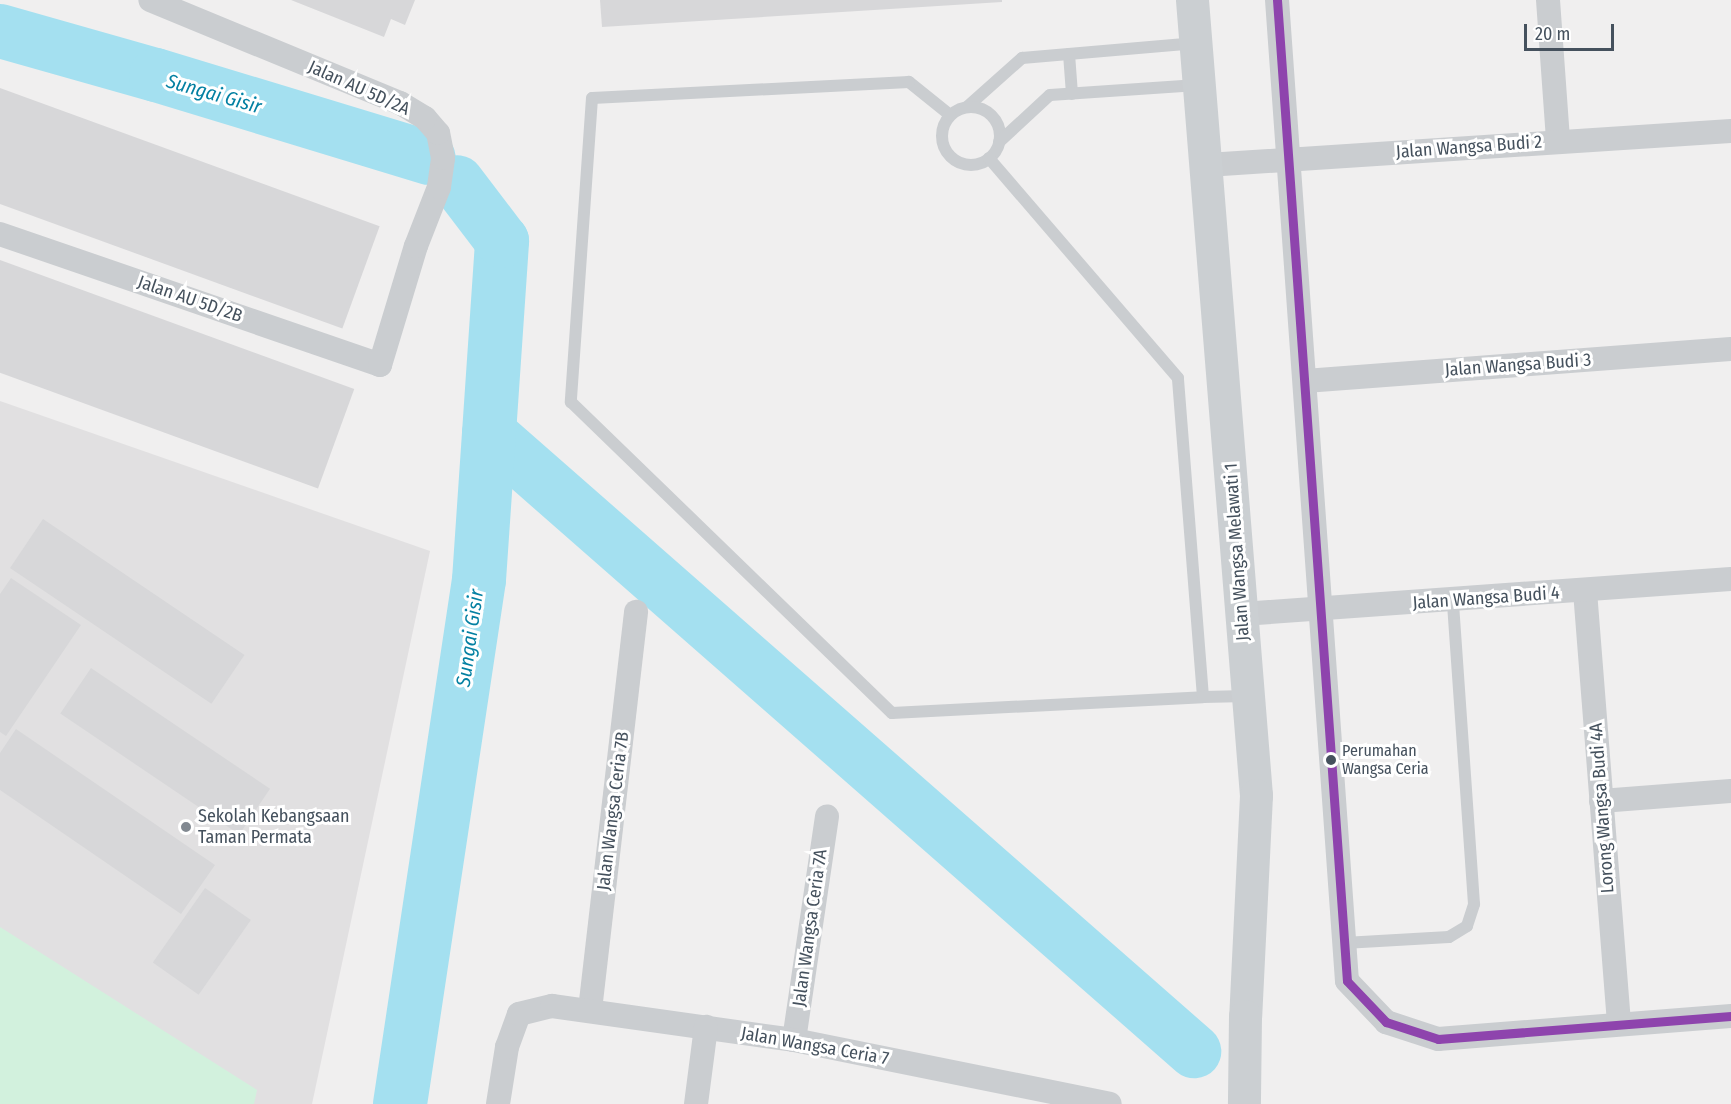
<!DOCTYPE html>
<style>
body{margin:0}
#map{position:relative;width:1731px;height:1104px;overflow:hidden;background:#f0efef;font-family:"Fira Sans Condensed",sans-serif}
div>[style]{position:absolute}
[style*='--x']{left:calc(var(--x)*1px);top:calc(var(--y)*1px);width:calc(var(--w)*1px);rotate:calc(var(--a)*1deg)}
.education>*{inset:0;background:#e1e0e1}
.green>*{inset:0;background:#d2f1dd}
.river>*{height:54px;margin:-27px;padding:0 27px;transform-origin:27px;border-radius:27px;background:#a4e0f0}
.building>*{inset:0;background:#d7d7d9;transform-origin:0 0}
.lane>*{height:12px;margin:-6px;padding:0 6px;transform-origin:6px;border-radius:6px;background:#cacdd0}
.lane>.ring{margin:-6px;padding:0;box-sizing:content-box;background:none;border:12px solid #cacdd0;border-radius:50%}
.street>*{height:24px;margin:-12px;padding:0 12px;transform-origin:12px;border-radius:12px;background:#cacdd0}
.secondary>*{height:33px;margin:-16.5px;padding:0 16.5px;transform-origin:16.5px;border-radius:16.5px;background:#cbcfd2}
.bus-1>*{height:9px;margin:-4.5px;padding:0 4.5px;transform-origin:4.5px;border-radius:4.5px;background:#8e44ad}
.dots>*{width:16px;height:16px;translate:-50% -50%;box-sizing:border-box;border:3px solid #fff;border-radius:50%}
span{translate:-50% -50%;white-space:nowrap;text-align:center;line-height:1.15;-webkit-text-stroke:6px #fff;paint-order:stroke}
.bus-label{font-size:16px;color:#45515d}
.left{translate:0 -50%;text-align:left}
.street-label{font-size:18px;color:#45515d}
.poi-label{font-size:18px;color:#45515d}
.water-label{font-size:20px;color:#0480a2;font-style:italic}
.scale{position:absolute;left:1524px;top:24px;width:90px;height:27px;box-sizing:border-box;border:3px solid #45515d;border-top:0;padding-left:8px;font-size:18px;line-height:21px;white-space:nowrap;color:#45515d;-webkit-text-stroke:4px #fff;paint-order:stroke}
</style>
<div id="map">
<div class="education">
<div style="clip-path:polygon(0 401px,430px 551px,312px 1104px,0 1104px)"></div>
</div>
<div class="green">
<div style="clip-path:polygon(0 927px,257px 1090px,254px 1104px,0 1104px)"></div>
</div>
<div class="river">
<div style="--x:0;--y:31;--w:162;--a:15.8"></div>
<div style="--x:156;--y:75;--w:285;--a:16.9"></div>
<div style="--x:489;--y:433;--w:938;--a:41.24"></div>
<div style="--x:400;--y:1104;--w:530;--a:-81.43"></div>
<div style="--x:479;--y:580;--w:340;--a:-86.1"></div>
<div style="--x:502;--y:241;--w:74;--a:-127.3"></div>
</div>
<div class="building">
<div style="clip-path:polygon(291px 0,415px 0,405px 25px,391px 19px,384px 37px)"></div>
<div style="clip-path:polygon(600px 0,1002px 0,1002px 2px,602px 27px)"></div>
<div style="left:0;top:88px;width:404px;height:109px;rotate:20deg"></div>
<div style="left:0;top:260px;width:377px;height:106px;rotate:20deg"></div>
<div style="left:43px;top:519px;width:243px;height:59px;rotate:34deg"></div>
<div style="clip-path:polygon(11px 578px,81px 625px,6px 736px,0 732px,0 594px)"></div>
<div style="left:91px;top:668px;width:216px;height:55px;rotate:34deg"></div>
<div style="clip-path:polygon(16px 729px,215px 865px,181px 914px,0 790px,0 753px)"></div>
<div style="left:205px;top:888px;width:56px;height:91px;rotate:35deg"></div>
</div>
<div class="lane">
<div style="--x:1069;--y:54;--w:40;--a:85.7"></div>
<div style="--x:967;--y:107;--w:74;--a:-41.7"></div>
<div style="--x:1022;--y:58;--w:175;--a:-4.9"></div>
<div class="ring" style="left:942px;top:107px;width:46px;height:46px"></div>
<div style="--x:950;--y:115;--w:53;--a:-141.2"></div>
<div style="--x:909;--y:82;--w:317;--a:177.1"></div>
<div style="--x:592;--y:98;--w:305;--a:94"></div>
<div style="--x:571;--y:402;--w:447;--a:44.1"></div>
<div style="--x:892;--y:713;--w:311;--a:-2.9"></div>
<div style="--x:1203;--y:697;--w:320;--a:-94.5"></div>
<div style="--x:1178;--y:378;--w:290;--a:-130.7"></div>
<div style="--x:999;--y:142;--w:69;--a:-42.7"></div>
<div style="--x:1050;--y:95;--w:148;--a:-3.9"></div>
<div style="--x:1203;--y:697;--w:44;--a:-1.3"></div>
<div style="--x:1344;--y:943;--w:105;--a:-3.3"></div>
<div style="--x:1449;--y:937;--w:21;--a:-31"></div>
<div style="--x:1467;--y:926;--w:23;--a:-72"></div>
<div style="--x:1474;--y:904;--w:305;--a:-94"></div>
</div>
<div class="street">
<div style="--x:1277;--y:0;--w:983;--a:85.92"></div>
<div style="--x:1347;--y:981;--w:57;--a:46.4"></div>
<div style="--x:1386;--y:1022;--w:55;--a:18.1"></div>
<div style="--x:1438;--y:1039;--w:294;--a:-4.5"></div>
<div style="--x:1548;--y:0;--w:141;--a:85.9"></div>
<div style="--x:1207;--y:165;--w:525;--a:-3.71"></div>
<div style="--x:0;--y:234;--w:402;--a:19"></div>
<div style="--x:380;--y:365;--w:124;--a:-73.2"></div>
<div style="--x:416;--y:246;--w:63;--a:-68.7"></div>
<div style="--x:439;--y:187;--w:29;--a:-82"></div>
<div style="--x:443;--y:158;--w:25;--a:-101"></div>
<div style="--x:438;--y:133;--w:20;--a:-131"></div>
<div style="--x:425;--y:118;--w:29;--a:-149"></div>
<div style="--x:400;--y:103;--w:270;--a:-157.6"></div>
<div style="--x:1305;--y:381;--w:427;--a:-4.3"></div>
<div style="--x:1585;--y:591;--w:434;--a:85.5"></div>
<div style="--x:1242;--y:614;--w:490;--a:-4.1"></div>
<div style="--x:1601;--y:801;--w:130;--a:-4.4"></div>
<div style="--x:590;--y:1010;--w:401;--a:-83.4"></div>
<div style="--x:794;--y:1040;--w:226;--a:-81.6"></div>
<div style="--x:498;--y:1104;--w:58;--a:-81"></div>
<div style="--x:507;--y:1047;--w:35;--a:-70"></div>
<div style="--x:519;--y:1014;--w:34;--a:-14"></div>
<div style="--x:552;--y:1006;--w:244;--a:8"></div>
<div style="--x:794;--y:1040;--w:322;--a:11.4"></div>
<div style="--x:696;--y:1104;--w:78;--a:-82.6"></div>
</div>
<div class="secondary">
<div style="--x:1192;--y:0;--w:798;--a:85.4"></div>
<div style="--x:1256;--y:795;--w:221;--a:92.8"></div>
<div style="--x:1245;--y:1016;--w:88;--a:90.7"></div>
</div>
<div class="bus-1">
<div style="--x:1277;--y:0;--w:983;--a:85.92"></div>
<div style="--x:1347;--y:981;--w:57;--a:46.4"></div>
<div style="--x:1386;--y:1022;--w:55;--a:18.1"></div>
<div style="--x:1438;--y:1039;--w:294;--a:-4.5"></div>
</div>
<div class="dots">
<div style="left:1331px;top:760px;background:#45515d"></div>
<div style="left:186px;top:827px;background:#818890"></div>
</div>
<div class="bus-label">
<span class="left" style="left:1342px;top:760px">Perumahan<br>Wangsa Ceria</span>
</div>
<div class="street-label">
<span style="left:359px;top:88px;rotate:24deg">Jalan AU 5D/2A</span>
<span style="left:1469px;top:147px;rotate:-4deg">Jalan Wangsa Budi 2</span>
<span style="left:190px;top:299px;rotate:19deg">Jalan AU 5D/2B</span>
<span style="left:1518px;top:365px;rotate:-4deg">Jalan Wangsa Budi 3</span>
<span style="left:1237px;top:552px;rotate:-94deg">Jalan Wangsa Melawati 1</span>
<span style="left:1486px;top:598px;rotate:-4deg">Jalan Wangsa Budi 4</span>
<span style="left:1602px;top:808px;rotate:-94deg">Lorong Wangsa Budi 4A</span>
<span style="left:613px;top:811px;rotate:-83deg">Jalan Wangsa Ceria 7B</span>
<span style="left:810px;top:928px;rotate:-82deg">Jalan Wangsa Ceria 7A</span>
<span style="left:815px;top:1046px;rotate:10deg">Jalan Wangsa Ceria 7</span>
</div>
<div class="poi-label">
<span class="left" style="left:198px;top:827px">Sekolah Kebangsaan<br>Taman Permata</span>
</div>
<div class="water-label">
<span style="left:214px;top:94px;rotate:16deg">Sungai Gisir</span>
<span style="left:470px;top:638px;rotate:-82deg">Sungai Gisir</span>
</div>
<div class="scale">20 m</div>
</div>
